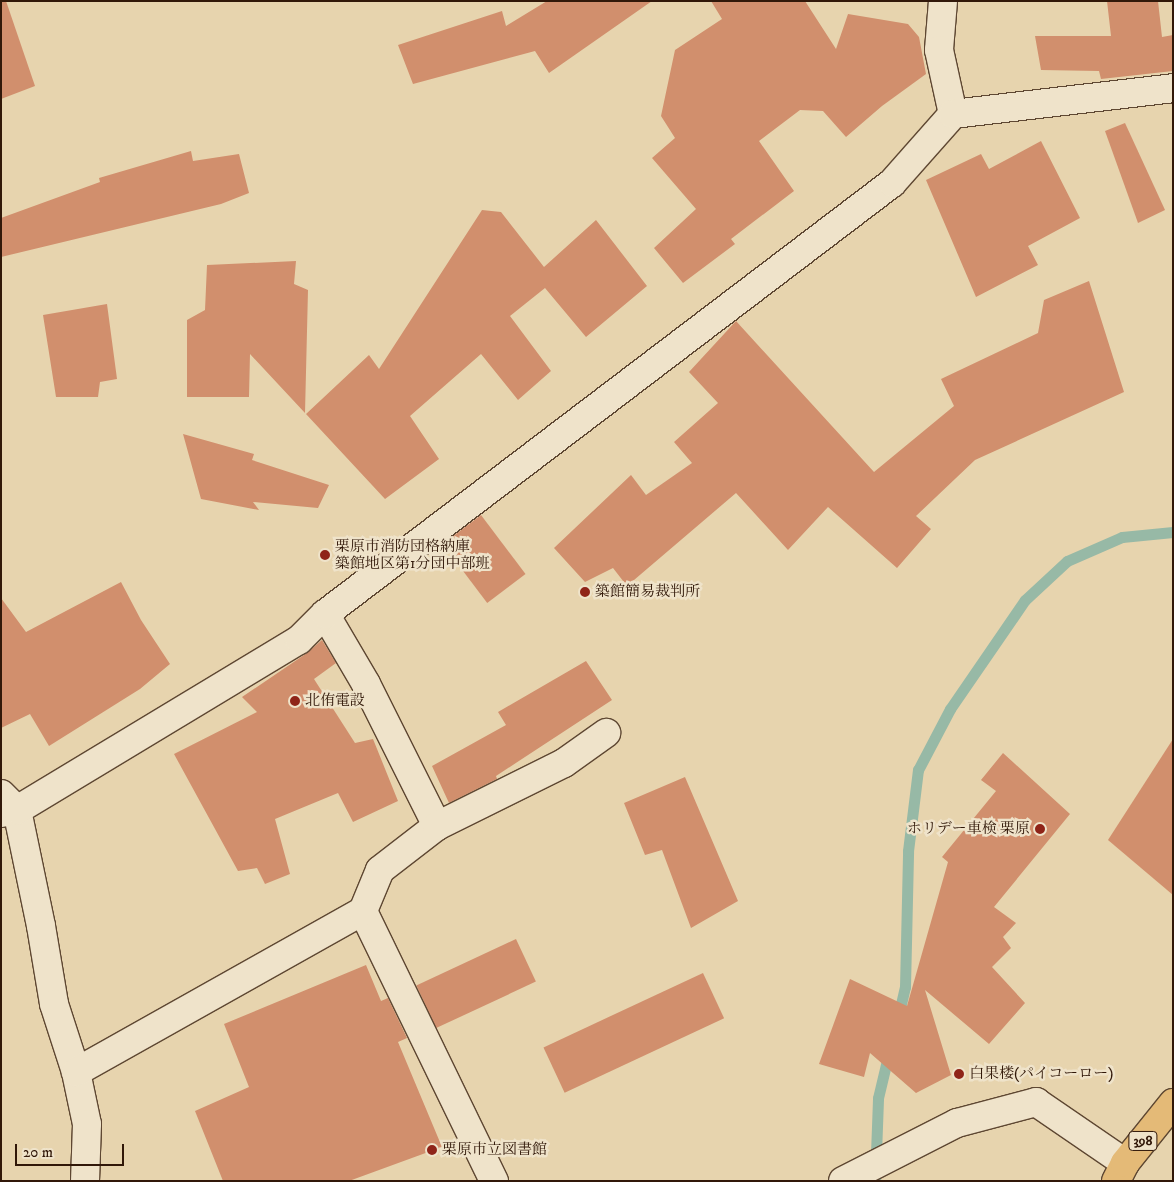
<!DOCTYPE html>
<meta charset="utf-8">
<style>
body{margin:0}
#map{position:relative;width:1174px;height:1182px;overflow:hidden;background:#e7d4ae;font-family:"IM FELL DW Pica","Noto Serif JP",serif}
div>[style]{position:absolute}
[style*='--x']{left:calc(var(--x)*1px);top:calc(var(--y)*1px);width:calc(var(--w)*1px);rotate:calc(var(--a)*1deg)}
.stream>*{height:11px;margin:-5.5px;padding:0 5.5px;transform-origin:5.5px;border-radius:5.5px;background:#97b9a6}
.building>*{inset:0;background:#d18f6d;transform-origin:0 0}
.roads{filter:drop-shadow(1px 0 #5e4732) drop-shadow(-1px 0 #5e4732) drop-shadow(0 1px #5e4732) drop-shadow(0 -1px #5e4732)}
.minor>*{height:28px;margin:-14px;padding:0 14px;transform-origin:14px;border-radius:14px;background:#efe3ca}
.tertiary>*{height:28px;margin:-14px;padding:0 14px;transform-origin:14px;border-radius:14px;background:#efe3ca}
.trunk>*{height:28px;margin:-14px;padding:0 14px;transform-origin:14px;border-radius:14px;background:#e4ba77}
.dots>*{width:14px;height:14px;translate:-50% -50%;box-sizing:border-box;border:2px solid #efe3ca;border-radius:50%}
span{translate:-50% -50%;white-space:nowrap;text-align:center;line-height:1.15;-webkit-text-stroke:5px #efe3ca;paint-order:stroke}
.shield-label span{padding:1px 4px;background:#efe3ca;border:1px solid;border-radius:4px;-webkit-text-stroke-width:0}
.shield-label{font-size:14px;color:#311809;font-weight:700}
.poi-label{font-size:15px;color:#311809}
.left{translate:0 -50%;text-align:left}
.right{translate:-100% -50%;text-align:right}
.frame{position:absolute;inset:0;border:2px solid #311809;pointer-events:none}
.scale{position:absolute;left:15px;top:1144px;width:109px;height:22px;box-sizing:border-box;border:2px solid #311809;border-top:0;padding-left:6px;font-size:15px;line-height:18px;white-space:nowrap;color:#311809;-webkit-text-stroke:4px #efe3ca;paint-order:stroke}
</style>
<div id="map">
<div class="stream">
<div style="--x:898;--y:1017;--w:31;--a:-77"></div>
<div style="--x:905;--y:987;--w:136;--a:-88.7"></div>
<div style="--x:908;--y:851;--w:82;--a:-83"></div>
<div style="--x:918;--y:770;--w:69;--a:-62.3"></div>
<div style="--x:950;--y:709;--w:132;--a:-55.5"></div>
<div style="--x:1025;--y:600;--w:57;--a:-42.9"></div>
<div style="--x:1067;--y:561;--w:60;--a:-23.6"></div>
<div style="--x:1122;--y:537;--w:51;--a:-5.6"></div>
<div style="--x:875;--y:1181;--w:83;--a:-87.9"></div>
<div style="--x:878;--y:1098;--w:47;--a:-76.6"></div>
</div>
<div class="building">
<div style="clip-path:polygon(6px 1px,35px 86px,1px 99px,1px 2px)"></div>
<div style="clip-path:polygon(547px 1px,652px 1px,549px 73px,535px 51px,413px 84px,398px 45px,502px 11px,506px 26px)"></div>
<div style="clip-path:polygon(711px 1px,805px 1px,836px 49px,848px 14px,908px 24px,919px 37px,926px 74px,882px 106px,846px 137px,823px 111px,800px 110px,759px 141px,794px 191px,731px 239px,735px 244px,683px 283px,654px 248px,696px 209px,652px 158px,675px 138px,661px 116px,675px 50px,722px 19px)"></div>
<div style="clip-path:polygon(1107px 1px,1158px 1px,1162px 37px,1173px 35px,1173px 71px,1101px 79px,1099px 71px,1041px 70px,1035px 36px,1111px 36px)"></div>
<div style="clip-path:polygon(1125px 123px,1165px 210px,1138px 223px,1105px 131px)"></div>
<div style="clip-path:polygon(1041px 141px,1080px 218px,1028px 246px,1038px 265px,976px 297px,926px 180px,981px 154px,989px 169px)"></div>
<div style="clip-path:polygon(191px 151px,193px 161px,239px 154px,249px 193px,221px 204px,1px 257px,1px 218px,100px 182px,99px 178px)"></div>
<div style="clip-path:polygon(482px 210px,501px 212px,544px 267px,596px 220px,647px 286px,586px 337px,545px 288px,510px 316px,551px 371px,518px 400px,481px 354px,410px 416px,439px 459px,385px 499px,306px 414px,369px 355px,379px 369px)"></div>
<div style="clip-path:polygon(296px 261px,294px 284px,308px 290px,305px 413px,250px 354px,249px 397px,187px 397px,187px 320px,205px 310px,207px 265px)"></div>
<div style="clip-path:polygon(1089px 281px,1124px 392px,975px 460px,916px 516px,931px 529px,897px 568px,828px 507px,788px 550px,736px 493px,627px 586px,613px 568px,585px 582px,554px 548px,631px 475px,646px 495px,692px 463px,674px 442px,718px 403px,689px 372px,736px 321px,874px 472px,954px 406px,941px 379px,1038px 333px,1044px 300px)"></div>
<div style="clip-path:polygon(107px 304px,117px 379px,100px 382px,98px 397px,56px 397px,43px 315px)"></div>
<div style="clip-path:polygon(183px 434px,254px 454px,252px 460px,329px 485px,318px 508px,253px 502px,259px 510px,201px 499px)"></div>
<div style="left:481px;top:515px;width:74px;height:48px;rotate:53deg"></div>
<div style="clip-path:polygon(121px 582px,141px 620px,170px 664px,140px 689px,49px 746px,30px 714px,1px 728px,1px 598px,26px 632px)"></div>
<div style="clip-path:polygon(322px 640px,336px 663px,314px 679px,355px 743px,373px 739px,398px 801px,353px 822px,338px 793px,275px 819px,290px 874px,265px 884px,257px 868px,238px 871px,174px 754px,257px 712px,242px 697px,307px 653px)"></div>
<div style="clip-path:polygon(586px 661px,612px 700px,496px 776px,497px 779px,449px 803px,432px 766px,506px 725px,498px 712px)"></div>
<div style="clip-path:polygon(1173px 739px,1173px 895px,1108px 840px)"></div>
<div style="clip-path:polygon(1003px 753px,1070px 814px,994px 907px,1016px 923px,1003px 937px,1011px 948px,992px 967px,1025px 1003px,989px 1044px,925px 990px,951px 1075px,916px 1093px,870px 1053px,864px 1077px,819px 1064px,850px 979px,907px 1006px,948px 862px,942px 857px,996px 791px,981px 780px)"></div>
<div style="clip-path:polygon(685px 777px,738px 901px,691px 928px,662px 850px,645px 855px,624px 803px)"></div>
<div style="left:516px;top:939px;width:47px;height:110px;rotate:65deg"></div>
<div style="clip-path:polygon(366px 965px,381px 1001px,388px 998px,407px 1038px,398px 1042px,442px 1147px,349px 1181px,223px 1181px,195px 1111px,249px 1087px,224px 1024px)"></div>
<div style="left:703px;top:973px;width:50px;height:176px;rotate:65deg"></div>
</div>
<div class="roads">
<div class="minor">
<div style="--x:943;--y:1;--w:49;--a:94.7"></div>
<div style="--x:939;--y:50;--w:66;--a:77.7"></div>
<div style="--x:325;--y:614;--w:81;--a:59.6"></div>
<div style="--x:366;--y:684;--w:159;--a:63.4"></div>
<div style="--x:1;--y:794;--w:23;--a:45"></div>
<div style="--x:17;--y:810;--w:118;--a:78.3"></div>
<div style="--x:41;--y:926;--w:79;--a:80.5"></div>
<div style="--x:54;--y:1004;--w:71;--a:72.1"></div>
<div style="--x:76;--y:1072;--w:53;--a:78.1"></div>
<div style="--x:87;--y:1124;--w:57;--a:92"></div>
<div style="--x:76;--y:1072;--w:329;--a:-29.3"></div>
<div style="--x:494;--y:1181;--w:300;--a:-115.9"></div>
<div style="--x:363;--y:911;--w:44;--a:-67.5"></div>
<div style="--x:380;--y:870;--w:72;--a:-37.7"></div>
<div style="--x:437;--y:826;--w:142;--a:-26.4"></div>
<div style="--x:564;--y:763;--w:52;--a:-35.5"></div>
</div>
<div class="tertiary">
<div style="--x:1;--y:813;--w:16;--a:-11"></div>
<div style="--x:17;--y:810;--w:329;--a:-31.1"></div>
<div style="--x:299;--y:640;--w:37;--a:-45"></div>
<div style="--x:325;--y:614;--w:712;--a:-37.24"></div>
<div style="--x:892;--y:183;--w:92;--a:-48.5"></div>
<div style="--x:953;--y:114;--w:222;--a:-6.7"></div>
<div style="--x:843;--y:1181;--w:128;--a:-27"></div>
<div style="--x:957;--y:1123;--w:82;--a:-14.9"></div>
<div style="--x:1036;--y:1102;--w:108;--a:34.4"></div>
</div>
<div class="trunk">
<div style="--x:1116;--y:1181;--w:20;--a:-63"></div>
<div style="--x:1125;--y:1163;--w:77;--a:-51.3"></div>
</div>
</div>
<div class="dots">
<div style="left:325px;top:555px;background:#8f2418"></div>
<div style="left:585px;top:592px;background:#8f2418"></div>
<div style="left:295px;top:701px;background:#8f2418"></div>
<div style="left:1040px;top:829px;background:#8f2418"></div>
<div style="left:959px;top:1074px;background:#8f2418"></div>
<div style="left:432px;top:1150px;background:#8f2418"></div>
</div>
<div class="shield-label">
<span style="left:1143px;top:1141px">398</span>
</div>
<div class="poi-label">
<span class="left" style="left:335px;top:555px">栗原市消防団格納庫<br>築館地区第1分団中部班</span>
<span class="left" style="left:595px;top:592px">築館簡易裁判所</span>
<span class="left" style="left:305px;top:701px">北侑電設</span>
<span class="right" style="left:1030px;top:829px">ホリデー車検 栗原</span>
<span class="left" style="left:969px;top:1074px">白果楼(パイコーロー)</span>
<span class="left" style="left:442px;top:1150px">栗原市立図書館</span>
</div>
<div class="frame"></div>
<div class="scale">20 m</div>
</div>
